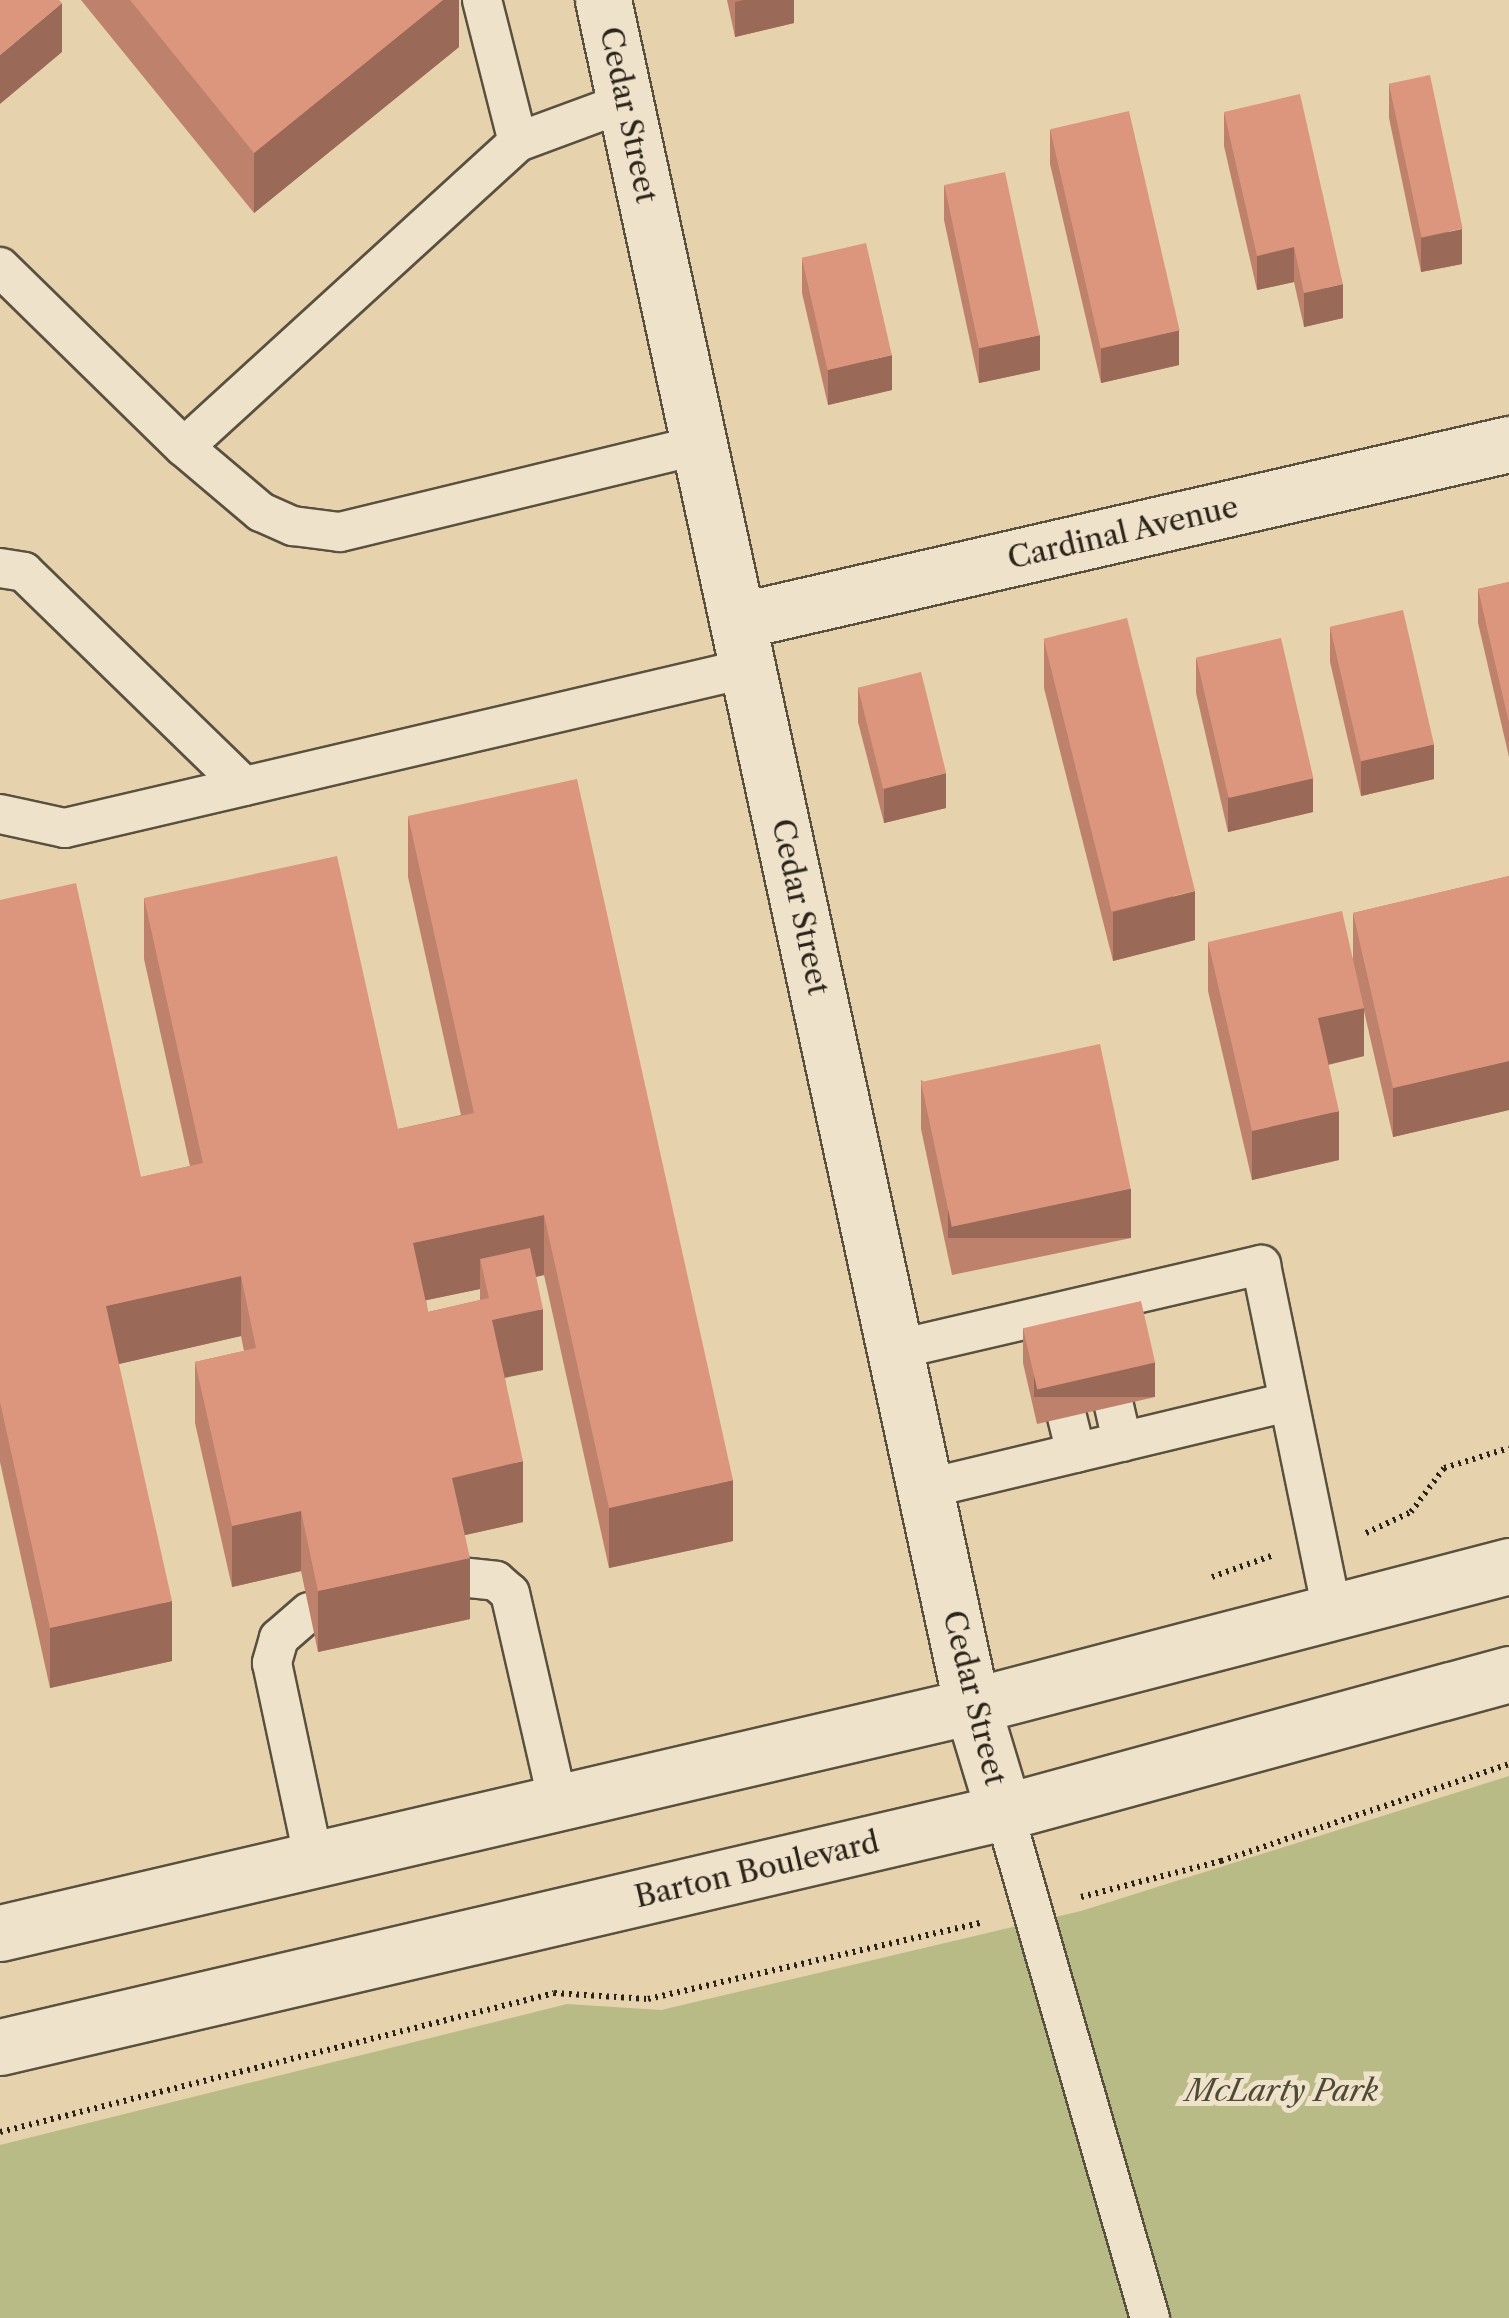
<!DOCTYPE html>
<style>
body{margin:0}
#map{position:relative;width:1509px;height:2318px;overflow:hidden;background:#e6d2ad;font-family:"Libre Caslon Text",serif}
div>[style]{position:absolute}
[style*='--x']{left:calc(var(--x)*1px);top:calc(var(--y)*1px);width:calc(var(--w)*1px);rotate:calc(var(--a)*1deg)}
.green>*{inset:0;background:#b9bb86}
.path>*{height:6px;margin-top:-3px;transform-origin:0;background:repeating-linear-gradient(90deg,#2c241b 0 2.5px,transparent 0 7.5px)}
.roads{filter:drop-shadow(2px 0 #5a5040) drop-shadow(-2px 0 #5a5040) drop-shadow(0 2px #5a5040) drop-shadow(0 -2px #5a5040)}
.lane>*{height:38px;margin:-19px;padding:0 19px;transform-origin:19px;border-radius:19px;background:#efe2ca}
.street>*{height:55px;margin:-27.5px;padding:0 27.5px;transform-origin:27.5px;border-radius:27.5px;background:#efe2ca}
.secondary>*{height:55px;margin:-27.5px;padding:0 27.5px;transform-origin:27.5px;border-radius:27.5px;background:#efe2ca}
.wall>*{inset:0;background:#bd816c}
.shaded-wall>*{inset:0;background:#9a6958;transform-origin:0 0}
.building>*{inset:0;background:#dc967e;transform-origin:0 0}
span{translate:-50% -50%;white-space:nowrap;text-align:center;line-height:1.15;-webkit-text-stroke:10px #efe2ca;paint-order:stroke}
.street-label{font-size:30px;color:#2c241b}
.park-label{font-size:30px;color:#4f4a36;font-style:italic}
</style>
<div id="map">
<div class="green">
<div style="clip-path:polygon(1509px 1776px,1509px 2318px,0 2318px,0 2145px,567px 2004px,661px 2010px,1081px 1911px)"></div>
</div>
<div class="path">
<div style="--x:1366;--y:1533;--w:50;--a:-25"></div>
<div style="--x:1411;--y:1512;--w:55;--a:-53.1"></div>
<div style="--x:1444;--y:1468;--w:68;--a:-17.1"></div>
<div style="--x:1212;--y:1577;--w:63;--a:-19.6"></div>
<div style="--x:1081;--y:1897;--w:145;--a:-14.4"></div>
<div style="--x:1221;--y:1861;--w:304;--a:-18.6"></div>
<div style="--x:0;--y:2132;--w:571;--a:-14.08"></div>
<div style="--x:554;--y:1993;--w:94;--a:3.7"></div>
<div style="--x:648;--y:1999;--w:344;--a:-12.9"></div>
</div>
<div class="roads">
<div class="lane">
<div style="--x:482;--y:0;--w:146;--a:75.8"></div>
<div style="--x:626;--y:102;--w:115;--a:159.7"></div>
<div style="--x:518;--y:142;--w:452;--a:137.6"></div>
<div style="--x:184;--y:447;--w:101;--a:40.2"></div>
<div style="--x:261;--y:512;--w:35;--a:24"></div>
<div style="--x:293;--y:526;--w:47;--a:7.3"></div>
<div style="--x:340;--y:532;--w:370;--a:-13.6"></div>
<div style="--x:0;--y:267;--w:257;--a:44.4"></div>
<div style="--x:0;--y:568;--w:24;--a:9"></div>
<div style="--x:24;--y:572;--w:307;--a:44.2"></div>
<div style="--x:0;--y:814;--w:66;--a:12.2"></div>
<div style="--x:65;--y:828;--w:702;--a:-13.17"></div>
<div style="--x:895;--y:1350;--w:376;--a:-13.1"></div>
<div style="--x:1261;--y:1265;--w:354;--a:78.4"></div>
<div style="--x:1114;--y:1406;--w:37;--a:77"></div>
<div style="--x:1067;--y:1417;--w:37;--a:76"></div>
<div style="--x:925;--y:1489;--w:373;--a:-13.5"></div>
<div style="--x:460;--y:1577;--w:36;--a:6"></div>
<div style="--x:496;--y:1581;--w:18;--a:41"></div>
<div style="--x:510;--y:1593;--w:214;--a:77.1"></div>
<div style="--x:309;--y:1612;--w:40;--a:139"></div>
<div style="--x:279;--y:1638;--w:26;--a:106"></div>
<div style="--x:272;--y:1663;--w:201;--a:78"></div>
<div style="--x:1004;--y:1812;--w:527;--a:73.91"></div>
</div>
<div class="street">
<div style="--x:603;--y:0;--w:1745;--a:77.8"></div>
<div style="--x:972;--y:1706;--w:111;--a:73.2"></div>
<div style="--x:738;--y:621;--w:791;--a:-12.93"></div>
</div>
<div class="secondary">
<div style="--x:0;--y:1933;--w:998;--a:-13.15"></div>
<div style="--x:972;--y:1706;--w:555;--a:-14.61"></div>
<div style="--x:0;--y:2047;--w:1031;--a:-13.17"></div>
<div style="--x:1004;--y:1812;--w:524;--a:-15.28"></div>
</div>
</div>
<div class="wall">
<div style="clip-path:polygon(81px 0,459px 0,459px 47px,254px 213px)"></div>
<div style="clip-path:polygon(727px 0,794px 0,794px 23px,735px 37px)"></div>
<div style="clip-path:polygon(1389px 83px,1462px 264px,1421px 272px,1389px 118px)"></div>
<div style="clip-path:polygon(1224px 112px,1343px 318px,1304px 327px,1294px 282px,1257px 290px,1224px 146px)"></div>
<div style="clip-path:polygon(1050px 129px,1179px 365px,1101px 383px,1050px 164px)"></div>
<div style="clip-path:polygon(944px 185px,1040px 370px,979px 383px,944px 220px)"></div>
<div style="clip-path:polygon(802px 258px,892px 390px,828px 405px,802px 293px)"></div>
<div style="clip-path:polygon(1509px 582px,1509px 757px,1478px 623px,1478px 589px)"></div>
<div style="clip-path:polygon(1330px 627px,1434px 779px,1361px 796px,1330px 662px)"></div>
<div style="clip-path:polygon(1044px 639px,1195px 940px,1113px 961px,1044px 688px)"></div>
<div style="clip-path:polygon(1196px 658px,1313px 812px,1228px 832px,1196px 693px)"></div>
<div style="clip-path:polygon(858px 687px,946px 808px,884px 823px,858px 722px)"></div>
<div style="clip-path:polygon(evenodd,408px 816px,733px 1541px,609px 1568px,544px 1275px,536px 1277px,543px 1370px,505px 1378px,523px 1522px,465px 1535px,470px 1619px,318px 1652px,301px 1571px,232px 1587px,195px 1423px,195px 1362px,244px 1351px,241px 1336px,118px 1364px,172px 1661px,50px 1688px,0 1462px,0 900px,141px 1177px,190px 1166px,144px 959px,144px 898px,398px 1129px,461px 1115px,408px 877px,408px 816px,480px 1289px,480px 1300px,428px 1312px,426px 1300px,480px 1289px)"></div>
<div style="clip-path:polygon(1509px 876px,1509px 1110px,1393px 1137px,1364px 1011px,1364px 1056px,1328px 1065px,1339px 1160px,1252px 1180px,1208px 991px,1208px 942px,1353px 958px,1353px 913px)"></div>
<div style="clip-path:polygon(921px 1080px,1131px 1238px,952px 1275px,921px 1129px)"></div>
<div style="clip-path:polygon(1023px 1328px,1155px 1397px,1037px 1424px,1023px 1363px)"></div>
</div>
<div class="shaded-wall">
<div style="clip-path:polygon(443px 0,459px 0,459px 47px,254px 213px,254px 153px)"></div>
<div style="clip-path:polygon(744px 0,794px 0,794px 23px,735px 37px,735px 2px)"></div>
<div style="clip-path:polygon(62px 3px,62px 52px,0 104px,0 55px)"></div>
<div style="clip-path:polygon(1462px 229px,1462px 264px,1421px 272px,1421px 238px)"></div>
<div style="clip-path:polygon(1294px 247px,1294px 282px,1257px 290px,1257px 256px)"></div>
<div style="clip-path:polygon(1343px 284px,1343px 318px,1304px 327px,1304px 293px)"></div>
<div style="clip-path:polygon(1179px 330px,1179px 365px,1101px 383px,1101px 348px)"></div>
<div style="clip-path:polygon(1040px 335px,1040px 370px,979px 383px,979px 348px)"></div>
<div style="clip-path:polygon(892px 355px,892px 390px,828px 405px,828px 370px)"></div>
<div style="clip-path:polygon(1434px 744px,1434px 779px,1361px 796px,1361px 761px)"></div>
<div style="clip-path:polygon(946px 773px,946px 808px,884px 823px,884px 789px)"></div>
<div style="clip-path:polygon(1313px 778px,1313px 812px,1228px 832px,1228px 797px)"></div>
<div style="clip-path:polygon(1195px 891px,1195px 940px,1113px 961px,1113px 912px)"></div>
<div style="clip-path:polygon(1364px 1008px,1364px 1056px,1318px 1067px,1318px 1018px)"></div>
<div style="clip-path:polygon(1509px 1061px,1509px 1110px,1393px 1137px,1393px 1088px)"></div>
<div style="clip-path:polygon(1339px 1111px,1339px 1160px,1252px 1180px,1252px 1131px)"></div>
<div style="left:1131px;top:1189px;width:49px;height:183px;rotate:90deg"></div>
<div style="clip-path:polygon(544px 1215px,544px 1275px,487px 1287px,480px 1259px,480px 1289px,413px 1303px,413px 1243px)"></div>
<div style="clip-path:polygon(241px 1276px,241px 1336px,106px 1367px,106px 1306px)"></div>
<div style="clip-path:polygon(543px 1309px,543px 1370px,492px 1380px,492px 1320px)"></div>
<div style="left:1155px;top:1362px;width:35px;height:121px;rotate:90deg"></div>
<div style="clip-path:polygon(523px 1461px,523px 1522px,452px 1538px,452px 1478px)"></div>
<div style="clip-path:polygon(733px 1480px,733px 1541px,609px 1568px,609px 1508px)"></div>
<div style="clip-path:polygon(301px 1511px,301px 1571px,232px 1587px,232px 1526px)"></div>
<div style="clip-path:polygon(470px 1558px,470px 1619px,318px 1652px,318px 1591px)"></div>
<div style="clip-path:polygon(172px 1601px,172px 1661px,50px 1688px,50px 1628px)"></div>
</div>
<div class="building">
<div style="clip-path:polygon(0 0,59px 0,62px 3px,0 55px)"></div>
<div style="clip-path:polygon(130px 0,443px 0,254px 153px)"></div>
<div style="left:1430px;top:75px;width:157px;height:42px;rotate:78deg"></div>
<div style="clip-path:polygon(1300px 94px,1343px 284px,1304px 293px,1294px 247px,1257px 256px,1224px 112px)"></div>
<div style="left:1129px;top:111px;width:225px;height:81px;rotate:77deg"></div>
<div style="left:1005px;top:172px;width:167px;height:62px;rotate:78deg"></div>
<div style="left:866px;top:243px;width:115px;height:66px;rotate:77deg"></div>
<div style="clip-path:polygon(1509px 582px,1509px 723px,1478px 589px)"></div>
<div style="left:1403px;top:610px;width:138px;height:75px;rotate:77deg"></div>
<div style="left:1127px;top:618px;width:281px;height:86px;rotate:76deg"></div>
<div style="left:1281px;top:638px;width:144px;height:87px;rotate:77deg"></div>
<div style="left:921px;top:672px;width:104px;height:65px;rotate:76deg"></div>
<div style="clip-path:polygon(577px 779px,733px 1480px,609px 1508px,544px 1215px,413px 1243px,428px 1312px,489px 1298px,480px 1259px,530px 1248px,543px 1309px,492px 1320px,523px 1461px,452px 1478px,470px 1558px,318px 1591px,301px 1511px,232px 1526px,195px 1362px,256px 1348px,241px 1276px,106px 1306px,172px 1601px,50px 1628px,0 1402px,0 900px,76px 883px,141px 1177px,203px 1163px,144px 898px,337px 856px,398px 1129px,474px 1113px,408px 816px)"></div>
<div style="clip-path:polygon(1509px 876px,1509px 1061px,1393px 1088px,1353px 913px)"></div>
<div style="clip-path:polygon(1342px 911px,1364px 1008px,1318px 1018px,1339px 1111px,1252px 1131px,1208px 942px)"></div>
<div style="left:1100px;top:1044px;width:148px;height:183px;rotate:78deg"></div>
<div style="left:1141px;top:1301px;width:63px;height:121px;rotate:77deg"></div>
</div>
<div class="street-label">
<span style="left:628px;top:115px;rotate:78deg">Cedar Street</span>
<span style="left:1123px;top:533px;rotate:-13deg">Cardinal Avenue</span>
<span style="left:800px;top:907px;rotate:78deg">Cedar Street</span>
<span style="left:974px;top:1698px;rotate:76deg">Cedar Street</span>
<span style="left:757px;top:1870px;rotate:-13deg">Barton Boulevard</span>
</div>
<div class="park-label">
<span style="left:1282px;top:2091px">McLarty Park</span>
</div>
</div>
